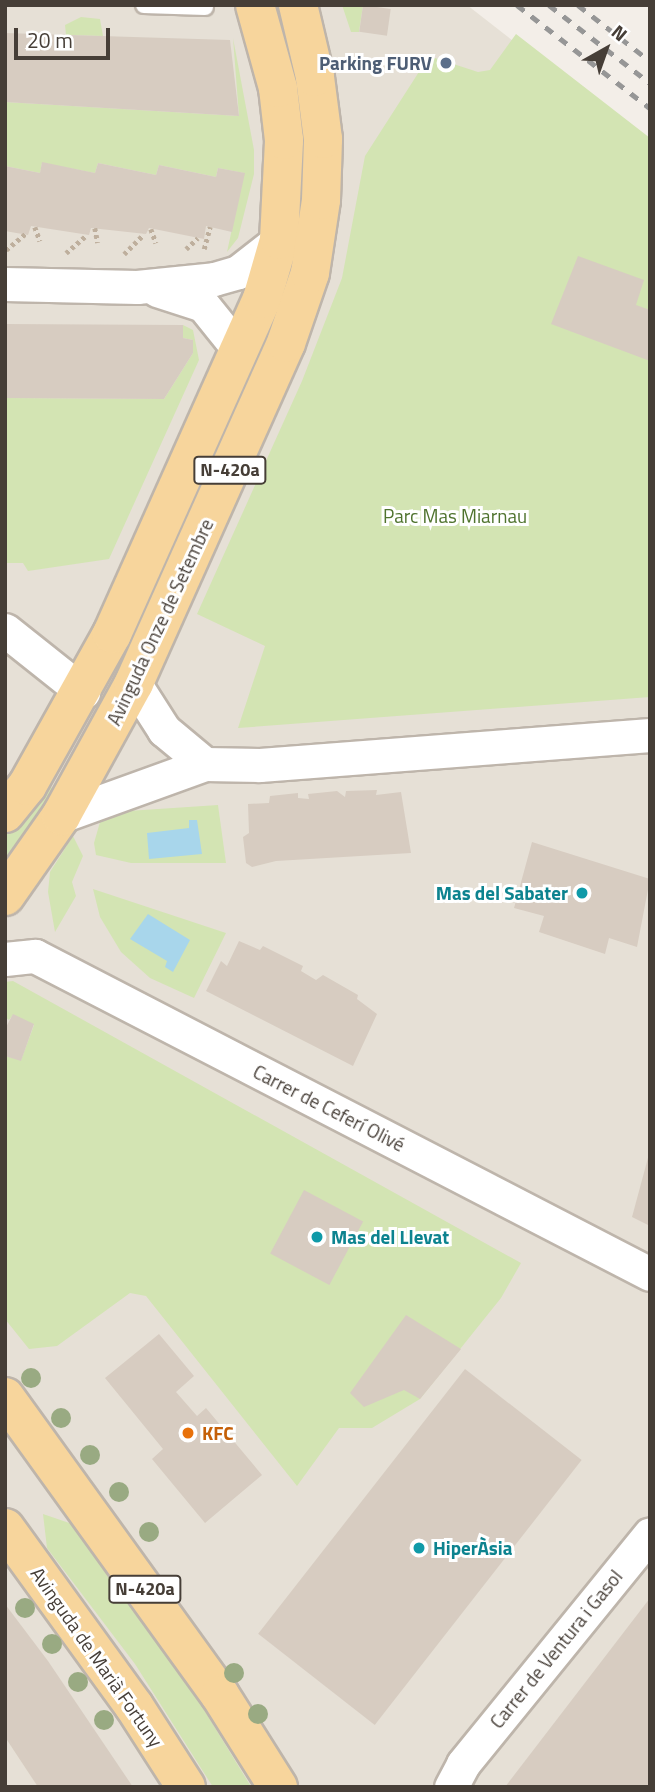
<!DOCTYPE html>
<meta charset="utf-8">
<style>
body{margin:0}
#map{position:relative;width:655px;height:1792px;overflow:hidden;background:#f3eee8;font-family:"Titillium Web",sans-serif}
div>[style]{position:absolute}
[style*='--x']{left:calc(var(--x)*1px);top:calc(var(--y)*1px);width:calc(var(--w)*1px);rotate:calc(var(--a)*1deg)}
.residential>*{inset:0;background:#e6e0d6}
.green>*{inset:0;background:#d3e4b3}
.water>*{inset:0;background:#a8d6eb}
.building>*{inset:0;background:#d7ccc1;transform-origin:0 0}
.path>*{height:4.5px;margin-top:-2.25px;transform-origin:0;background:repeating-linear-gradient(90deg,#beaf9d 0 3.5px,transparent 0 7px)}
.roads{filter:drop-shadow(2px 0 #beb5ab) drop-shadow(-2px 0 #beb5ab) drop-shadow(0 2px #beb5ab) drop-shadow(0 -2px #beb5ab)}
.lane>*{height:16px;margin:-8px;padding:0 8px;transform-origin:8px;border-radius:8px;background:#fff}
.street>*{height:33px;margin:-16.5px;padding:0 16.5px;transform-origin:16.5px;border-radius:16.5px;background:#fff}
.primary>*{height:38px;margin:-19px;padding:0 19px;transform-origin:19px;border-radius:19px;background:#f7d59c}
.rail>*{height:5px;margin-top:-2.5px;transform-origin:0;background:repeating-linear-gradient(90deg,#969696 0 9px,transparent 0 18px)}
.trees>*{width:20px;height:20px;margin:-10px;border-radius:50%;background:#99aa82}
.dots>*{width:19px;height:19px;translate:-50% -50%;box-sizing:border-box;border:4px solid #fff;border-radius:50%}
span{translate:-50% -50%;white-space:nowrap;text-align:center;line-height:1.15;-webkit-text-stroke:6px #fff;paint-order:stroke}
.shield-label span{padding:2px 5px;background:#fff;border:2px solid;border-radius:5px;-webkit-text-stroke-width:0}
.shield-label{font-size:18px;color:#463e37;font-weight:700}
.service-label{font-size:19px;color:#4e5e75;font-weight:700}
.right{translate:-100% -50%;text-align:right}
.park-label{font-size:19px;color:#4f732e}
.street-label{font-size:19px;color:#463e37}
.culture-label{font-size:19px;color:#0d838f;font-weight:700}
.left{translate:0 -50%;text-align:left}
.food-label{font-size:19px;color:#c56008;font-weight:700}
.frame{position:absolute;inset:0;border:7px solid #463e37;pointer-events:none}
.north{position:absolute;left:571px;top:14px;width:70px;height:70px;-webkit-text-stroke:5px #fff;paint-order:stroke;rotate:40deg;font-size:19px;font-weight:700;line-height:28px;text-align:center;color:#463e37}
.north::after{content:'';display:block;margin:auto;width:24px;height:32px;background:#463e37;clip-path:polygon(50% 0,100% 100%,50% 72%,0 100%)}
.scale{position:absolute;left:14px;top:28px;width:96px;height:32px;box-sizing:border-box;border:4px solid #463e37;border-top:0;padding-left:9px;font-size:21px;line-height:24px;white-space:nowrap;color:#463e37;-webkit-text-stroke:5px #fff;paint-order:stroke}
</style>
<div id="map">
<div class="residential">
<div style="clip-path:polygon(5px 5px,467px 5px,650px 148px,650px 1787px,5px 1787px)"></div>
</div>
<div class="green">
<div style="clip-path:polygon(342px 5px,363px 5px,359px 32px,351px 32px)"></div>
<div style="clip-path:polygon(81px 17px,100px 19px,103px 36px,66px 35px,65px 25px)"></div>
<div style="clip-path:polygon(516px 34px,650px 138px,650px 697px,238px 728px,265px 646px,197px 614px,302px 381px,342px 278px,365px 156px,424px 64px,435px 58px,478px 72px,490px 70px)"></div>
<div style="clip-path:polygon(233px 38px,254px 150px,254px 174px,238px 238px,227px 252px,244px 173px,218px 168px,216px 177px,159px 165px,156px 175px,98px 163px,95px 173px,42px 163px,40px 173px,5px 166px,5px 102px,239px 116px)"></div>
<div style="clip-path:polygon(183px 325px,193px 330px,199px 360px,109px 559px,28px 571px,23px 563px,5px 563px,5px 398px,164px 399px,193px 353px,193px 340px,183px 338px)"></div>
<div style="clip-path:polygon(45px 783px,57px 791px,5px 867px,5px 836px)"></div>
<div style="clip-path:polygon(218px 805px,226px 863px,131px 863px,96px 855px,94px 843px,100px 822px,113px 812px)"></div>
<div style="clip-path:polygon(73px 836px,83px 856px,72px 882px,76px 896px,55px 932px,48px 892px,50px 872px)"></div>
<div style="clip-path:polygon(93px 889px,226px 933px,194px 998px,150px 978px,121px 952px,100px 917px)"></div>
<div style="clip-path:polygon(13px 981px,521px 1263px,501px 1298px,420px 1399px,372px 1428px,339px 1428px,297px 1486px,146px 1296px,130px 1293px,57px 1346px,29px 1349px,5px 1319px,5px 1056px,21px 1060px,34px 1025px,13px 1015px,9px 1020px,5px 1017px,5px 982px)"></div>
<div style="clip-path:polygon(43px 1514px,78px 1526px,165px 1646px,250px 1785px,213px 1787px,135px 1664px,47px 1548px)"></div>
</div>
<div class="water">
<div style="clip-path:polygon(189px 820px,197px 820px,202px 854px,149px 859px,147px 833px,189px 828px)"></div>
<div style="clip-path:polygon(148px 914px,190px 940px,173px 972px,165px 967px,167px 961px,130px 939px)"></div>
</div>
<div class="building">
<div style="left:363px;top:5px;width:28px;height:27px;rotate:8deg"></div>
<div style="clip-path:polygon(5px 33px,230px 40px,239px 116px,5px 102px)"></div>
<div style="clip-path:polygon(42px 162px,95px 173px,98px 163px,156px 175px,159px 165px,216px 177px,218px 168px,245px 173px,232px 232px,206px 226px,204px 239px,149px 228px,146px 234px,91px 228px,89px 235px,31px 226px,28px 235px,5px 231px,5px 166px,40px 173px)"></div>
<div style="clip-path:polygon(578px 256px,644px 280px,636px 305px,650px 310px,650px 361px,551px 324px)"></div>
<div style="clip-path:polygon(5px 324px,183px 325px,183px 338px,193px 340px,193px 353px,164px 399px,5px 398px)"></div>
<div style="clip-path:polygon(377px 790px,376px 795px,401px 792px,411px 853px,276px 861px,252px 867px,246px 863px,243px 837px,249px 833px,248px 804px,269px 803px,270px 796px,298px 793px,298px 798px,309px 799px,308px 794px,337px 791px,345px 797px,346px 791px)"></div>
<div style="clip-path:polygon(532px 842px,650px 879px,637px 947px,609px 938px,605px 954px,539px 932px,544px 916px,514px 908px)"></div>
<div style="clip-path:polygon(239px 941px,260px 950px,263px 946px,303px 966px,301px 971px,316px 980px,323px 975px,358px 995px,357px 999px,377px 1014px,353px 1066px,206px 991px,221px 961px,227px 966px)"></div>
<div style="clip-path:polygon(13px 1014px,34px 1024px,21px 1061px,5px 1056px,5px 1029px)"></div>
<div style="clip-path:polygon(649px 1154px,650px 1155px,650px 1226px,632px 1217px)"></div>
<div style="left:304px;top:1190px;width:67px;height:72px;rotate:28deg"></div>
<div style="clip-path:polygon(406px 1315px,461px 1349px,420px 1399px,404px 1390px,364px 1407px,350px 1393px)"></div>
<div style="clip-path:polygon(159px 1334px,194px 1376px,176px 1392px,197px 1416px,206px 1408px,262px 1475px,205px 1523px,152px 1459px,163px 1449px,105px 1378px)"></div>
<div style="left:465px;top:1369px;width:148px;height:336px;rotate:38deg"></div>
<div style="clip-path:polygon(650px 1598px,650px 1787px,505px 1787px)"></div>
<div style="clip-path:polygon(5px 1604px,48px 1661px,133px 1787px,38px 1787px,5px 1737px)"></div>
</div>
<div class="path">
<div style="--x:35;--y:227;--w:15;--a:70"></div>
<div style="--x:95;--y:228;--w:15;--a:79"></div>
<div style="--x:151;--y:229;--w:15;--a:70"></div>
<div style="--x:186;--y:249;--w:16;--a:-43"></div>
<div style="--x:204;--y:249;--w:23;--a:-75"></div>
<div style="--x:6;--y:250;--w:25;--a:-40"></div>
<div style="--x:66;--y:253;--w:28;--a:-41"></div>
<div style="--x:124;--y:254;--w:28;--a:-45"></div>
</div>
<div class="roads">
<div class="lane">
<div style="--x:144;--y:5;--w:61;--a:1.9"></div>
</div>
<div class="street">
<div style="--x:5;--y:284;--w:132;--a:1.3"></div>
<div style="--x:137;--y:287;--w:77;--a:-5.9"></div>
<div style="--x:214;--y:279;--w:25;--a:-16"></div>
<div style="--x:238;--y:272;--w:52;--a:-38"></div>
<div style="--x:157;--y:290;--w:48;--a:18.1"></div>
<div style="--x:203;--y:305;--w:59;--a:51.2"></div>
<div style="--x:5;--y:630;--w:100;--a:38.5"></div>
<div style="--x:134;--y:683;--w:56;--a:57.4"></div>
<div style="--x:164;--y:730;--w:53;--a:39.7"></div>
<div style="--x:61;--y:816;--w:153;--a:-19.9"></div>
<div style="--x:205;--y:764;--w:55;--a:1"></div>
<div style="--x:260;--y:765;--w:391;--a:-4.4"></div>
<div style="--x:5;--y:959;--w:30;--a:-6"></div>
<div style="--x:35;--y:956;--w:692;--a:27.34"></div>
<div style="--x:451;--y:1787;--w:26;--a:-62"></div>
<div style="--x:463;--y:1764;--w:296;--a:-50.9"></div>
</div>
<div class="primary">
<div style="--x:5;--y:813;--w:35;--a:-51"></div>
<div style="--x:27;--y:786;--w:174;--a:-60.8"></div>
<div style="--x:112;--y:634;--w:367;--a:-65.9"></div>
<div style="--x:262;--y:299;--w:61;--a:-73.9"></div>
<div style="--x:279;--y:240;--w:100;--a:-87.1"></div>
<div style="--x:284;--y:140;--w:52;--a:-96.6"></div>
<div style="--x:278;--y:88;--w:86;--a:-105.5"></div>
<div style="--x:5;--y:896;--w:98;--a:-55"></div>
<div style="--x:61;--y:816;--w:152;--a:-61.2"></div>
<div style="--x:134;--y:683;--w:372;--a:-65.9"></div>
<div style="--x:286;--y:343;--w:74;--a:-71.1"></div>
<div style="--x:310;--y:273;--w:74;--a:-81.4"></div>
<div style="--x:321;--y:200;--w:61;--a:-88.1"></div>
<div style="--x:323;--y:139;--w:63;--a:-97.4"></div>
<div style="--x:315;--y:77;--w:74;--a:-103.3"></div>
<div style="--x:5;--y:1397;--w:367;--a:54.2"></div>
<div style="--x:220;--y:1695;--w:109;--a:57.8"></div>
<div style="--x:5;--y:1528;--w:220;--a:54.1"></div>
<div style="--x:134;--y:1706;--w:96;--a:57.3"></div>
</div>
</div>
<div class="rail">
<div style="--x:517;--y:5;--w:168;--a:37.8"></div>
<div style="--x:549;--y:5;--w:128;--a:37.7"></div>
<div style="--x:578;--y:5;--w:91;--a:37.9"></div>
</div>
<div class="trees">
<div style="left:31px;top:1378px"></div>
<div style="left:61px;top:1418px"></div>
<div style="left:90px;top:1455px"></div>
<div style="left:119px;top:1492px"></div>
<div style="left:149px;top:1532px"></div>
<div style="left:25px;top:1608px"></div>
<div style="left:52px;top:1644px"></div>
<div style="left:234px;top:1673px"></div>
<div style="left:78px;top:1682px"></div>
<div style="left:258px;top:1714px"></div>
<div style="left:104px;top:1720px"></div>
</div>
<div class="dots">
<div style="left:446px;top:63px;background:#5c6f8a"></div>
<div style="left:582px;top:893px;background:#0f9aa8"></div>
<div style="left:317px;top:1237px;background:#0f9aa8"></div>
<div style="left:188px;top:1433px;background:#e8710a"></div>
<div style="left:419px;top:1548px;background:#0f9aa8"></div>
</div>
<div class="shield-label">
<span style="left:230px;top:470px">N-420a</span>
<span style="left:145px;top:1589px">N-420a</span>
</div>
<div class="service-label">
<span class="right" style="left:432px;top:63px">Parking FURV</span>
</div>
<div class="park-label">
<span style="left:455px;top:516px">Parc Mas Miarnau</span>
</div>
<div class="street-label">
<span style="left:160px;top:622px;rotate:-65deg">Avinguda Onze de Setembre</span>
<span style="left:329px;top:1108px;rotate:27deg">Carrer de Ceferí Olivé</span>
<span style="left:556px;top:1649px;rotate:-51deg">Carrer de Ventura i Gasol</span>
<span style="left:97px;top:1657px;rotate:55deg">Avinguda de Marià Fortuny</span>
</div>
<div class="culture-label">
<span class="right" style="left:568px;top:893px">Mas del Sabater</span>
<span class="left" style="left:331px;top:1237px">Mas del Llevat</span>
<span class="left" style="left:433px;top:1548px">HiperÀsia</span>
</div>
<div class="food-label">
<span class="left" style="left:202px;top:1433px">KFC</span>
</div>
<div class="frame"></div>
<div class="north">N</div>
<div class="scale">20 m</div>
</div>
